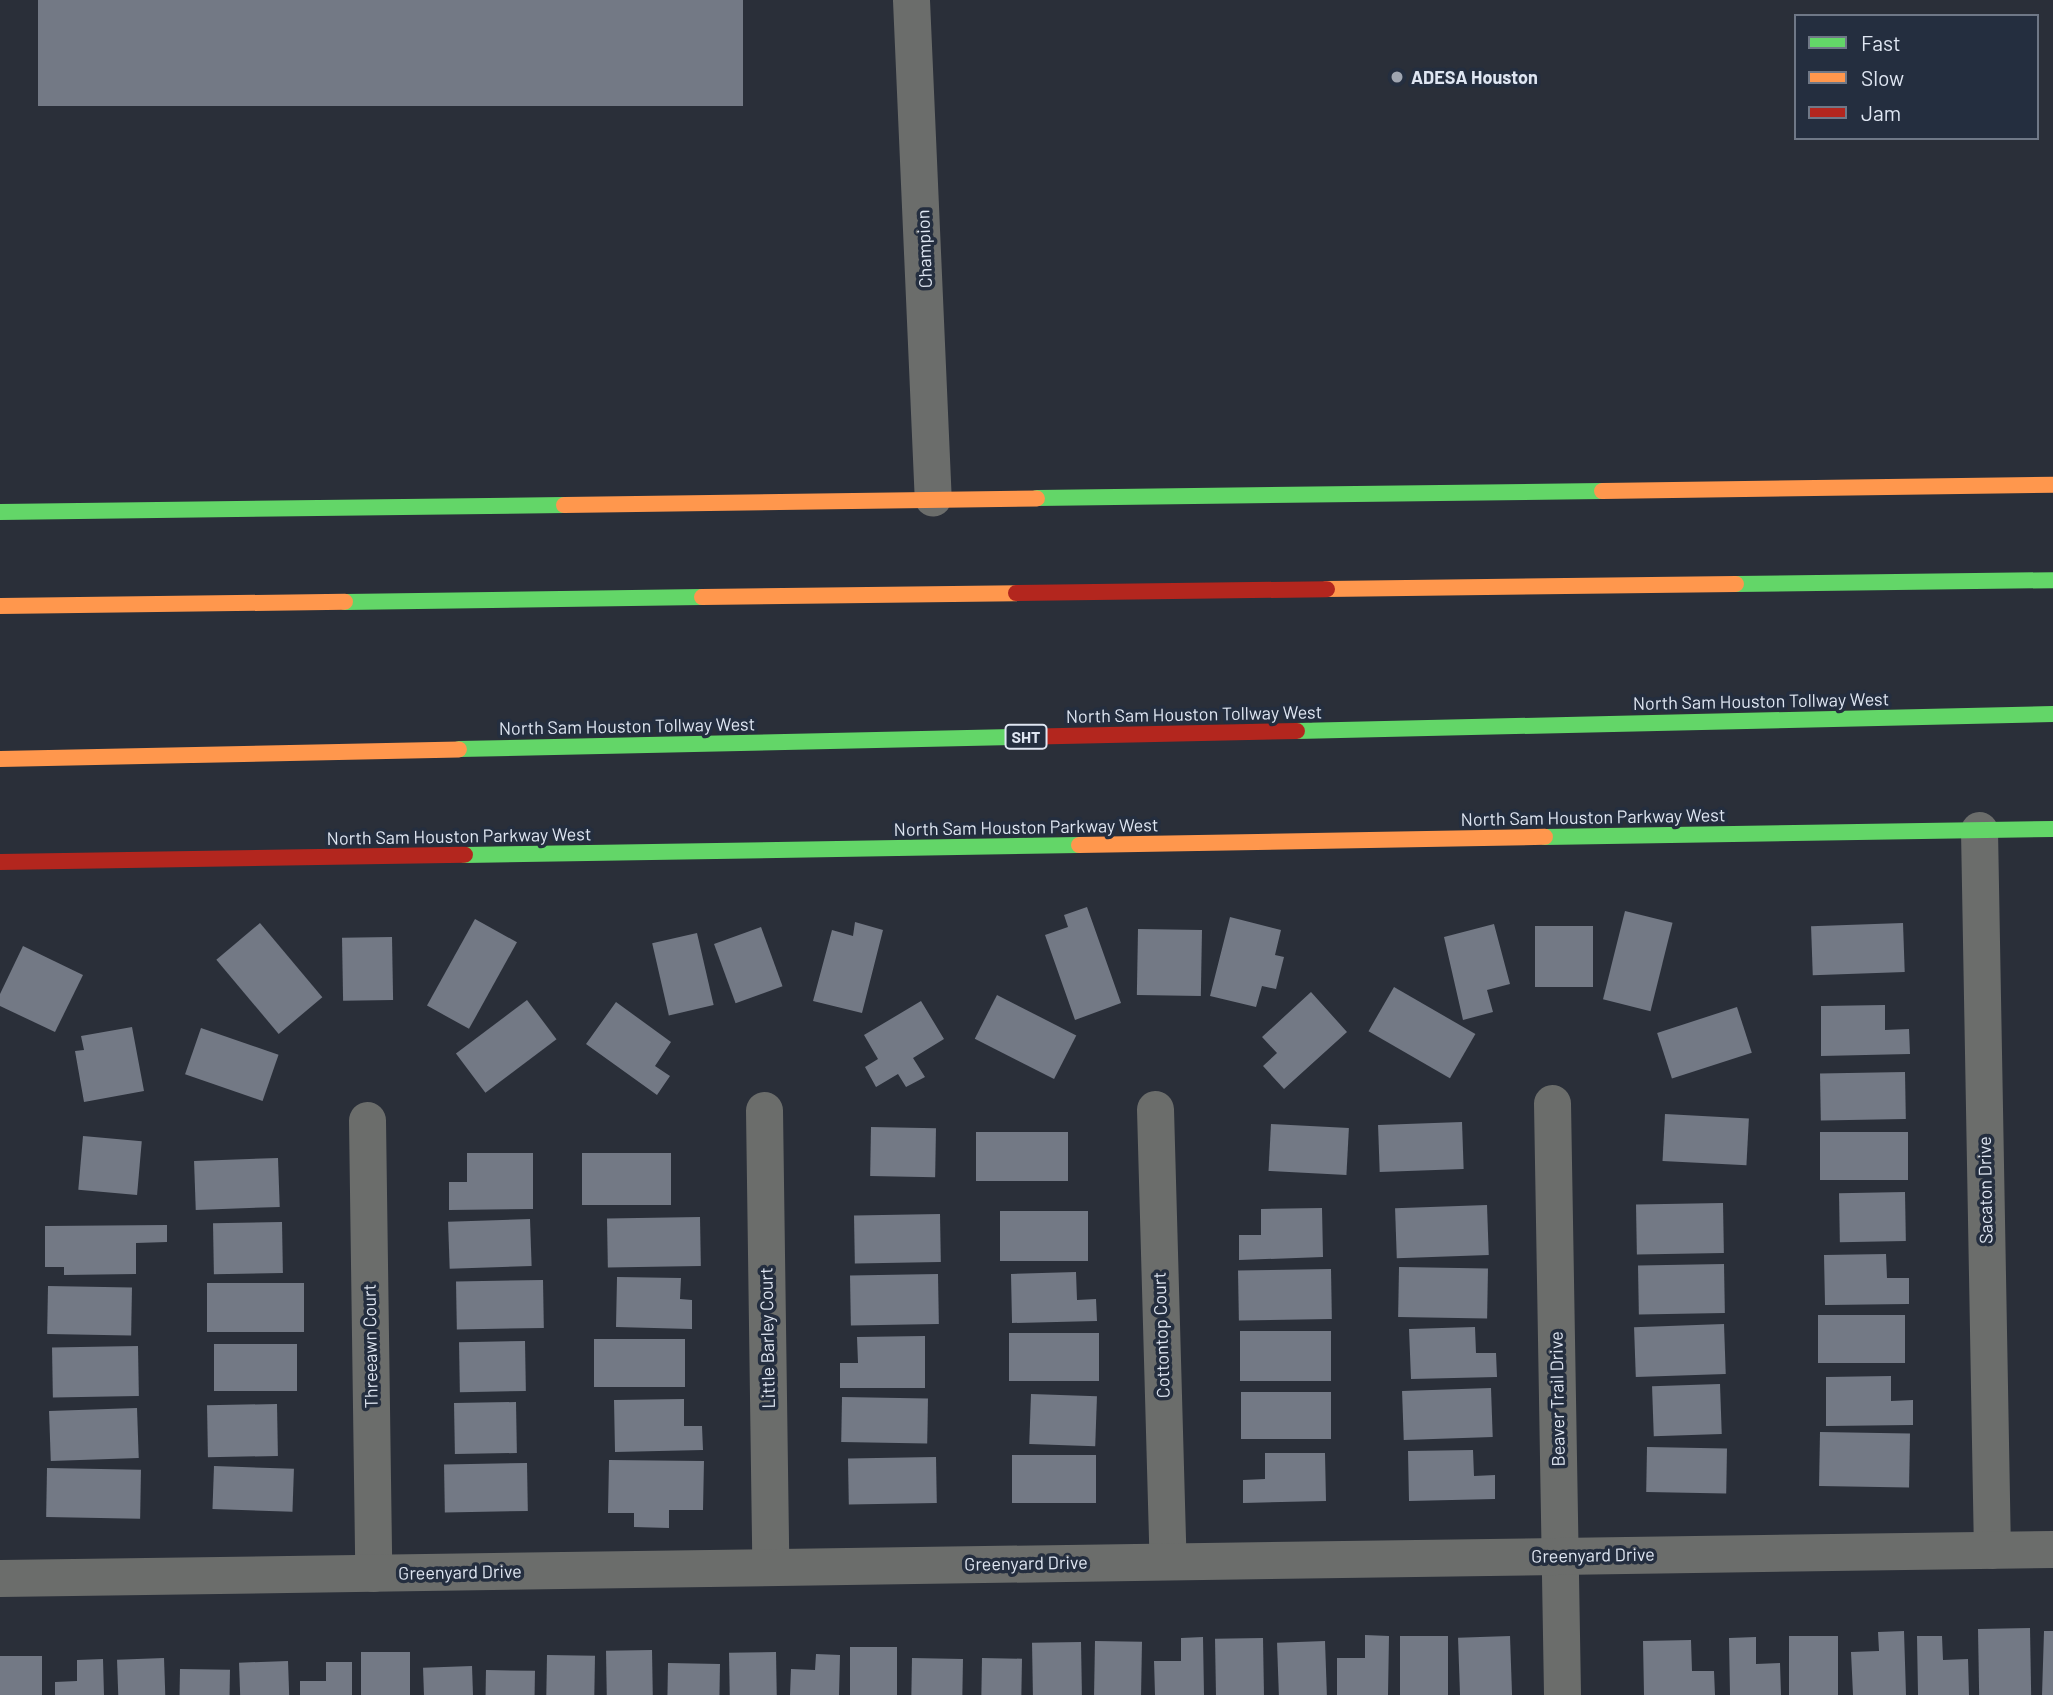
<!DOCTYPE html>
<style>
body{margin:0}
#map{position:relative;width:2053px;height:1695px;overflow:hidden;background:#2a2f39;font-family:Barlow,sans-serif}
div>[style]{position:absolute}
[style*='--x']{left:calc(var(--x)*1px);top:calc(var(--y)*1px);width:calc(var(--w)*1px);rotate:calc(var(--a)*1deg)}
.building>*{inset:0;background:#737985;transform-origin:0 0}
.street>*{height:37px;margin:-18.5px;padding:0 18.5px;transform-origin:18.5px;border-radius:18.5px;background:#6b6d6b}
.fast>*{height:16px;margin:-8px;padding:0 8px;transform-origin:8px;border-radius:8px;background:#63d668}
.slow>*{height:16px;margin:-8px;padding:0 8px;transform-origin:8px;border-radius:8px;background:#ff974d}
.jam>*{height:16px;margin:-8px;padding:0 8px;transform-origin:8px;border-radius:8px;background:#b3261e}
.dots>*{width:19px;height:19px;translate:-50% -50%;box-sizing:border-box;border:4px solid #242e3f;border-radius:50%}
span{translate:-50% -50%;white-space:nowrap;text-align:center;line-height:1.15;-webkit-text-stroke:7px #242e3f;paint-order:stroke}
.shield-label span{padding:2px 5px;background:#242e3f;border:2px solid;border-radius:5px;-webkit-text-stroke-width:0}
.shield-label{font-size:16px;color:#dfe6f2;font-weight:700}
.poi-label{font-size:18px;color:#dfe6f2;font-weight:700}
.left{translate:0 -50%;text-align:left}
.street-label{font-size:18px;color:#dfe6f2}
.legend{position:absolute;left:1794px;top:14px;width:245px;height:126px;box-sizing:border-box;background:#242e3f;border:2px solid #6f7887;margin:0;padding:9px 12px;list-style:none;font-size:21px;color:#dfe6f2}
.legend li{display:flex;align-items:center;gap:14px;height:35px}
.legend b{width:35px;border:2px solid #6f7887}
</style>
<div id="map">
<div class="building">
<div style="left:38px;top:0;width:705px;height:106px"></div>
<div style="clip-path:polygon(1087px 907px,1121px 1003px,1075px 1020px,1045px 935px,1068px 927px,1064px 915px)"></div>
<div style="left:1625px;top:911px;width:49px;height:91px;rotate:14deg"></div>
<div style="clip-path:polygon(1230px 917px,1281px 930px,1275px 955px,1284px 957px,1276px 989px,1262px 986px,1256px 1007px,1210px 996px)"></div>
<div style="left:475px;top:919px;width:48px;height:99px;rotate:29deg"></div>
<div style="clip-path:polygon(855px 922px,883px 930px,862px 1013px,813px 1001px,832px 930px,853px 936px)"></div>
<div style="left:260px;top:923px;width:97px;height:57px;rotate:50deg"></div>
<div style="left:1903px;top:923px;width:49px;height:92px;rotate:88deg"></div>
<div style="clip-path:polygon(1494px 924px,1510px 984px,1487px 990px,1493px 1012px,1463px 1020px,1444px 937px)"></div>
<div style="left:1535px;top:926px;width:58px;height:61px"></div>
<div style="left:761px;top:927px;width:63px;height:50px;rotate:70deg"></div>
<div style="left:1138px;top:929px;width:64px;height:66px;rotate:1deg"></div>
<div style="left:697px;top:933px;width:74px;height:46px;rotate:77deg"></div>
<div style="left:392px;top:937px;width:63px;height:50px;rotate:89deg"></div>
<div style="clip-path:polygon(23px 946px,83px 975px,55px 1032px,0 1006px,0 994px)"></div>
<div style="left:1394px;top:987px;width:94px;height:51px;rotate:30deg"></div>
<div style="clip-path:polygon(1311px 992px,1347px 1032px,1284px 1089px,1263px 1066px,1277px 1053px,1262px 1037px)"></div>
<div style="left:997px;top:995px;width:89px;height:49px;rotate:27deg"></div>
<div style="left:527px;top:1000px;width:49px;height:89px;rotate:53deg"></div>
<div style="clip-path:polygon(921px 1001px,944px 1039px,913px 1058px,925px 1077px,906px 1087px,898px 1074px,876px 1087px,865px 1067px,878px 1059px,864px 1035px)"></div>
<div style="clip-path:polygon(616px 1002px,671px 1042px,655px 1066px,670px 1076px,657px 1095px,586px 1044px)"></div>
<div style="clip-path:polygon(1885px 1005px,1885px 1030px,1909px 1029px,1910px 1054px,1821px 1056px,1821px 1006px)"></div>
<div style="left:1737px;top:1007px;width:48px;height:84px;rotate:72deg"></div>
<div style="clip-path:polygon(132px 1027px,144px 1091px,84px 1102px,75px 1051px,84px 1050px,81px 1036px)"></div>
<div style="left:201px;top:1028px;width:82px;height:49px;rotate:19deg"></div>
<div style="left:1905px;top:1072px;width:47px;height:85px;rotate:89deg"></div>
<div style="left:1665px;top:1114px;width:84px;height:47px;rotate:3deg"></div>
<div style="left:1462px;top:1122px;width:47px;height:84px;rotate:88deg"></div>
<div style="left:1271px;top:1124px;width:78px;height:47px;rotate:3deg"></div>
<div style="left:871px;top:1127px;width:65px;height:49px;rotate:1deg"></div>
<div style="left:1068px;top:1132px;width:49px;height:92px;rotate:90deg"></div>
<div style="left:1908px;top:1132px;width:48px;height:88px;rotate:90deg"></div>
<div style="left:83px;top:1136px;width:59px;height:54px;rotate:5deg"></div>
<div style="clip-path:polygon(467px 1153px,533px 1153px,533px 1209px,449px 1210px,449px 1182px,467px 1182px)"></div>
<div style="left:671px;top:1153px;width:52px;height:89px;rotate:90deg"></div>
<div style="left:278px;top:1158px;width:49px;height:84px;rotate:88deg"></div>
<div style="left:1905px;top:1192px;width:49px;height:66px;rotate:89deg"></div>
<div style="left:1723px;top:1203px;width:50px;height:87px;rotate:89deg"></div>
<div style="left:1487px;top:1205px;width:50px;height:92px;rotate:88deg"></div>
<div style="clip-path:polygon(1322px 1208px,1323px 1257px,1239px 1260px,1239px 1235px,1261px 1235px,1261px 1209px)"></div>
<div style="left:1000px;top:1211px;width:88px;height:50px"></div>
<div style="left:940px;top:1214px;width:48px;height:86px;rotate:89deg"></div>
<div style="left:700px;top:1217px;width:49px;height:93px;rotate:89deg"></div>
<div style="left:530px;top:1219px;width:47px;height:82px;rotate:88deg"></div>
<div style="left:282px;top:1222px;width:51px;height:69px;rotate:89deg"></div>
<div style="clip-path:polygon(167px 1225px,167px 1242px,136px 1243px,136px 1274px,64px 1275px,64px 1267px,45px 1267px,45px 1226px)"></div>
<div style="clip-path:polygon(1886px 1254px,1887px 1278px,1909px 1278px,1909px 1304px,1825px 1305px,1824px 1255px)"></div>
<div style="left:1724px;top:1264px;width:49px;height:86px;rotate:89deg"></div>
<div style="left:1399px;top:1267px;width:89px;height:50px;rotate:1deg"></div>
<div style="left:1331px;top:1269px;width:50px;height:93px;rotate:89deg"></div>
<div style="clip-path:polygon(1076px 1272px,1077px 1300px,1096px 1299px,1097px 1321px,1012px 1323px,1011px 1274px)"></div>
<div style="left:938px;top:1274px;width:50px;height:88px;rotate:89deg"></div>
<div style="clip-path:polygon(617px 1277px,681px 1278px,680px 1299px,692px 1300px,692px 1329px,616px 1327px)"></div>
<div style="left:543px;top:1280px;width:48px;height:87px;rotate:89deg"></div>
<div style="left:207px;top:1283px;width:97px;height:49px"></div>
<div style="left:48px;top:1286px;width:84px;height:48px;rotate:1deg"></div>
<div style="left:1818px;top:1315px;width:87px;height:48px"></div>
<div style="left:1724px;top:1324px;width:50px;height:90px;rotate:88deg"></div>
<div style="clip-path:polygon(1475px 1327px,1476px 1353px,1496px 1353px,1497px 1377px,1411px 1379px,1409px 1329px)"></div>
<div style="left:1331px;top:1331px;width:50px;height:91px;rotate:90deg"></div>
<div style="left:1099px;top:1333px;width:48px;height:90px;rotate:90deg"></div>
<div style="clip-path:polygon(925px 1336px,925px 1388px,840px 1388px,840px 1363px,858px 1363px,857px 1337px)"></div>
<div style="left:685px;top:1339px;width:48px;height:91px;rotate:90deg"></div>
<div style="left:525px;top:1341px;width:50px;height:66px;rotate:89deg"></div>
<div style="left:297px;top:1344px;width:47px;height:83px;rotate:90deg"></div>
<div style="left:138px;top:1346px;width:50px;height:86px;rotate:89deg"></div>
<div style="clip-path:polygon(1891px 1376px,1891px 1401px,1913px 1400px,1913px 1425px,1826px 1426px,1826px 1377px)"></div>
<div style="left:1720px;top:1384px;width:50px;height:68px;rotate:88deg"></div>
<div style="left:1491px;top:1388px;width:49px;height:89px;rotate:88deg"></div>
<div style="left:1331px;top:1392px;width:47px;height:90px;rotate:90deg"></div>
<div style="left:1031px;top:1394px;width:66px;height:50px;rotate:2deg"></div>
<div style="left:842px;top:1397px;width:86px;height:45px;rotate:1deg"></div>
<div style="clip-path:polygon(684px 1399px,684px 1426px,702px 1426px,703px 1450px,615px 1452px,614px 1400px)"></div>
<div style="left:516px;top:1402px;width:51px;height:62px;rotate:89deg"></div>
<div style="left:277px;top:1404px;width:52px;height:70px;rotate:89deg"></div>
<div style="left:137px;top:1408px;width:50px;height:88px;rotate:88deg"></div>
<div style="left:1820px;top:1432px;width:90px;height:54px;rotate:1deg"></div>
<div style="left:1647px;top:1447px;width:80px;height:45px;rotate:1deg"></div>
<div style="clip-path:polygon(1473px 1450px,1474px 1476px,1495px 1475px,1495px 1499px,1409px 1501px,1408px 1451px)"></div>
<div style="clip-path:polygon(1265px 1453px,1325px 1453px,1326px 1501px,1243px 1503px,1243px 1480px,1265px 1479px)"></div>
<div style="left:1096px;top:1455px;width:48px;height:84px;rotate:90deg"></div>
<div style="left:936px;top:1457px;width:46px;height:88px;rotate:89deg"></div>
<div style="clip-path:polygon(609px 1460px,704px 1461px,703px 1510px,669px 1510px,669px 1528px,634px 1527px,634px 1513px,608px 1513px)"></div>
<div style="left:527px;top:1463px;width:48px;height:83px;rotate:89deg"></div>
<div style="left:214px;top:1466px;width:80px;height:43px;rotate:2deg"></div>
<div style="left:47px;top:1468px;width:94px;height:49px;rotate:1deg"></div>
<div style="left:2030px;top:1628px;width:67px;height:52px;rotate:89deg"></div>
<div style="clip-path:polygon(1904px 1631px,1906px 1695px,1853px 1695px,1851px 1652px,1879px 1651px,1878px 1632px)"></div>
<div style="clip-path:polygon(2044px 1631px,2053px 1631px,2053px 1695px,2042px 1695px)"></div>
<div style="clip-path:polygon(1365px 1635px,1389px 1636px,1388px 1695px,1337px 1695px,1337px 1658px,1365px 1658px)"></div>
<div style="left:1400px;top:1636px;width:48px;height:59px"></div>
<div style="left:1510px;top:1636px;width:59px;height:52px;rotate:88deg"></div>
<div style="left:1789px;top:1636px;width:49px;height:59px"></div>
<div style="clip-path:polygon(1917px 1636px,1942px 1636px,1943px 1660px,1968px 1659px,1969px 1695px,1918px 1695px)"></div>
<div style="clip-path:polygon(1203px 1637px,1204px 1695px,1155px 1695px,1154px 1661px,1181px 1661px,1181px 1638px)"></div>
<div style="clip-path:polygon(1756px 1637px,1756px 1664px,1780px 1663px,1781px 1695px,1730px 1695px,1729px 1638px)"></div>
<div style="left:1263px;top:1638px;width:57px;height:48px;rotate:89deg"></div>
<div style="clip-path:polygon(1691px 1640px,1692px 1671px,1714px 1671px,1715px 1695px,1644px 1695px,1643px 1641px)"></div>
<div style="left:1095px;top:1641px;width:47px;height:54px;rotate:1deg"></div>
<div style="left:1325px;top:1641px;width:54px;height:48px;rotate:88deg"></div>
<div style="left:1081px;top:1642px;width:53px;height:49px;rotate:89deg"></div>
<div style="left:850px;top:1647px;width:47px;height:48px"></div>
<div style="left:652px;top:1650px;width:45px;height:46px;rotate:89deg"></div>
<div style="left:361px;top:1652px;width:49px;height:43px"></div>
<div style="left:776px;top:1652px;width:43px;height:47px;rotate:89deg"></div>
<div style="clip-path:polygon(816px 1654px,840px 1655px,839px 1695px,790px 1695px,791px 1669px,815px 1670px)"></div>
<div style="left:547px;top:1655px;width:48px;height:40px;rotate:1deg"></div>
<div style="left:0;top:1656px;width:42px;height:39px"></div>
<div style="left:164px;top:1658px;width:37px;height:47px;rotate:88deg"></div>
<div style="left:912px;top:1658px;width:51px;height:37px;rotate:1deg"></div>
<div style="left:982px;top:1658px;width:40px;height:37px;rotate:1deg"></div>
<div style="clip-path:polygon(103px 1659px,104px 1695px,55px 1695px,55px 1682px,77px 1681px,77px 1660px)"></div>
<div style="left:288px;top:1661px;width:34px;height:49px;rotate:88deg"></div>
<div style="clip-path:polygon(326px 1662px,352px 1662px,352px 1695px,300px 1695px,300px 1681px,326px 1681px)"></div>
<div style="left:668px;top:1663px;width:52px;height:32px;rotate:1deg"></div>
<div style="left:472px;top:1666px;width:29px;height:49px;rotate:88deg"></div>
<div style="left:180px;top:1669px;width:50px;height:26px;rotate:1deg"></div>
<div style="left:486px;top:1670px;width:49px;height:25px;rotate:1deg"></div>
</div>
<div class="street">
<div style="--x:911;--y:0;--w:498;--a:87.5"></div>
<div style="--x:1979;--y:830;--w:720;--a:88.97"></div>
<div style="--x:1552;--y:1103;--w:592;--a:89.03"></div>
<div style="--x:1155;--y:1109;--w:452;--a:88.4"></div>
<div style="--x:764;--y:1110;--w:457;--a:89.2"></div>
<div style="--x:367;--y:1120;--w:453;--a:89.2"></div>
<div style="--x:0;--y:1578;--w:2053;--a:-0.81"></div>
</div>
<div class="fast">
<div style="--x:1037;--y:498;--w:565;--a:-0.71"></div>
<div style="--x:0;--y:512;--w:564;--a:-0.71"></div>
<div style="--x:1736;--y:584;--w:317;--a:-0.7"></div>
<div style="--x:345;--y:602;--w:357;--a:-0.8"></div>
<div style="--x:1297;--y:731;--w:756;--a:-1.29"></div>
<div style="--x:459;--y:749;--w:554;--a:-1.24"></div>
<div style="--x:1545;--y:837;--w:508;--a:-0.9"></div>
<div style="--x:465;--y:855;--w:614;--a:-0.93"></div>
</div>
<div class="slow">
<div style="--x:1602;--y:491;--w:451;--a:-0.8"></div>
<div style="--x:564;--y:505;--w:473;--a:-0.8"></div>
<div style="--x:1327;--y:589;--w:409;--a:-0.7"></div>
<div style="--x:702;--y:597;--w:314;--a:-0.7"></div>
<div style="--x:0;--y:606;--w:345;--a:-0.7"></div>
<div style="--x:0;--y:759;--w:459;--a:-1.2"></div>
<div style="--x:1079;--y:845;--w:466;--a:-1"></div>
</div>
<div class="jam">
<div style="--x:1016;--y:593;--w:311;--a:-0.7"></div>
<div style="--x:1013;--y:737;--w:284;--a:-1.2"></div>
<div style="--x:0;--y:862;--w:465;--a:-0.9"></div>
</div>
<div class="dots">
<div style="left:1397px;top:77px;background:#a0a6b1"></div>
</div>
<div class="shield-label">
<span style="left:1026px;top:737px">SHT</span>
</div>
<div class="poi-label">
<span class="left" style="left:1411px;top:77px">ADESA Houston</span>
</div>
<div class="street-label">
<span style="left:924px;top:249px;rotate:-92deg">Champion</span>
<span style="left:1761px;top:701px;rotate:-1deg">North Sam Houston Tollway West</span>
<span style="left:1194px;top:714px;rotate:-1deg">North Sam Houston Tollway West</span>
<span style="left:627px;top:726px;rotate:-1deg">North Sam Houston Tollway West</span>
<span style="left:1593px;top:817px;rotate:-1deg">North Sam Houston Parkway West</span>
<span style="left:1026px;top:827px;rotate:-1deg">North Sam Houston Parkway West</span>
<span style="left:459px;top:836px;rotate:-1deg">North Sam Houston Parkway West</span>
<span style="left:1985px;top:1190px;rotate:-91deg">Sacaton Drive</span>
<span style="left:1161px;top:1335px;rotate:-92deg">Cottontop Court</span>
<span style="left:767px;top:1338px;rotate:-91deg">Little Barley Court</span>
<span style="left:370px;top:1346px;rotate:-91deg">Threeawn Court</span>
<span style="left:1557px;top:1399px;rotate:-91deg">Beaver Trail Drive</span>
<span style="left:1593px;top:1555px;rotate:-1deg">Greenyard Drive</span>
<span style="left:1026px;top:1563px;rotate:-1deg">Greenyard Drive</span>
<span style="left:460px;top:1572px;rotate:-1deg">Greenyard Drive</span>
</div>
<ul class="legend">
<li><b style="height:9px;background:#63d668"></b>Fast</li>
<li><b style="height:9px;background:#ff974d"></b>Slow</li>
<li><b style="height:9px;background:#b3261e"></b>Jam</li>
</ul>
</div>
